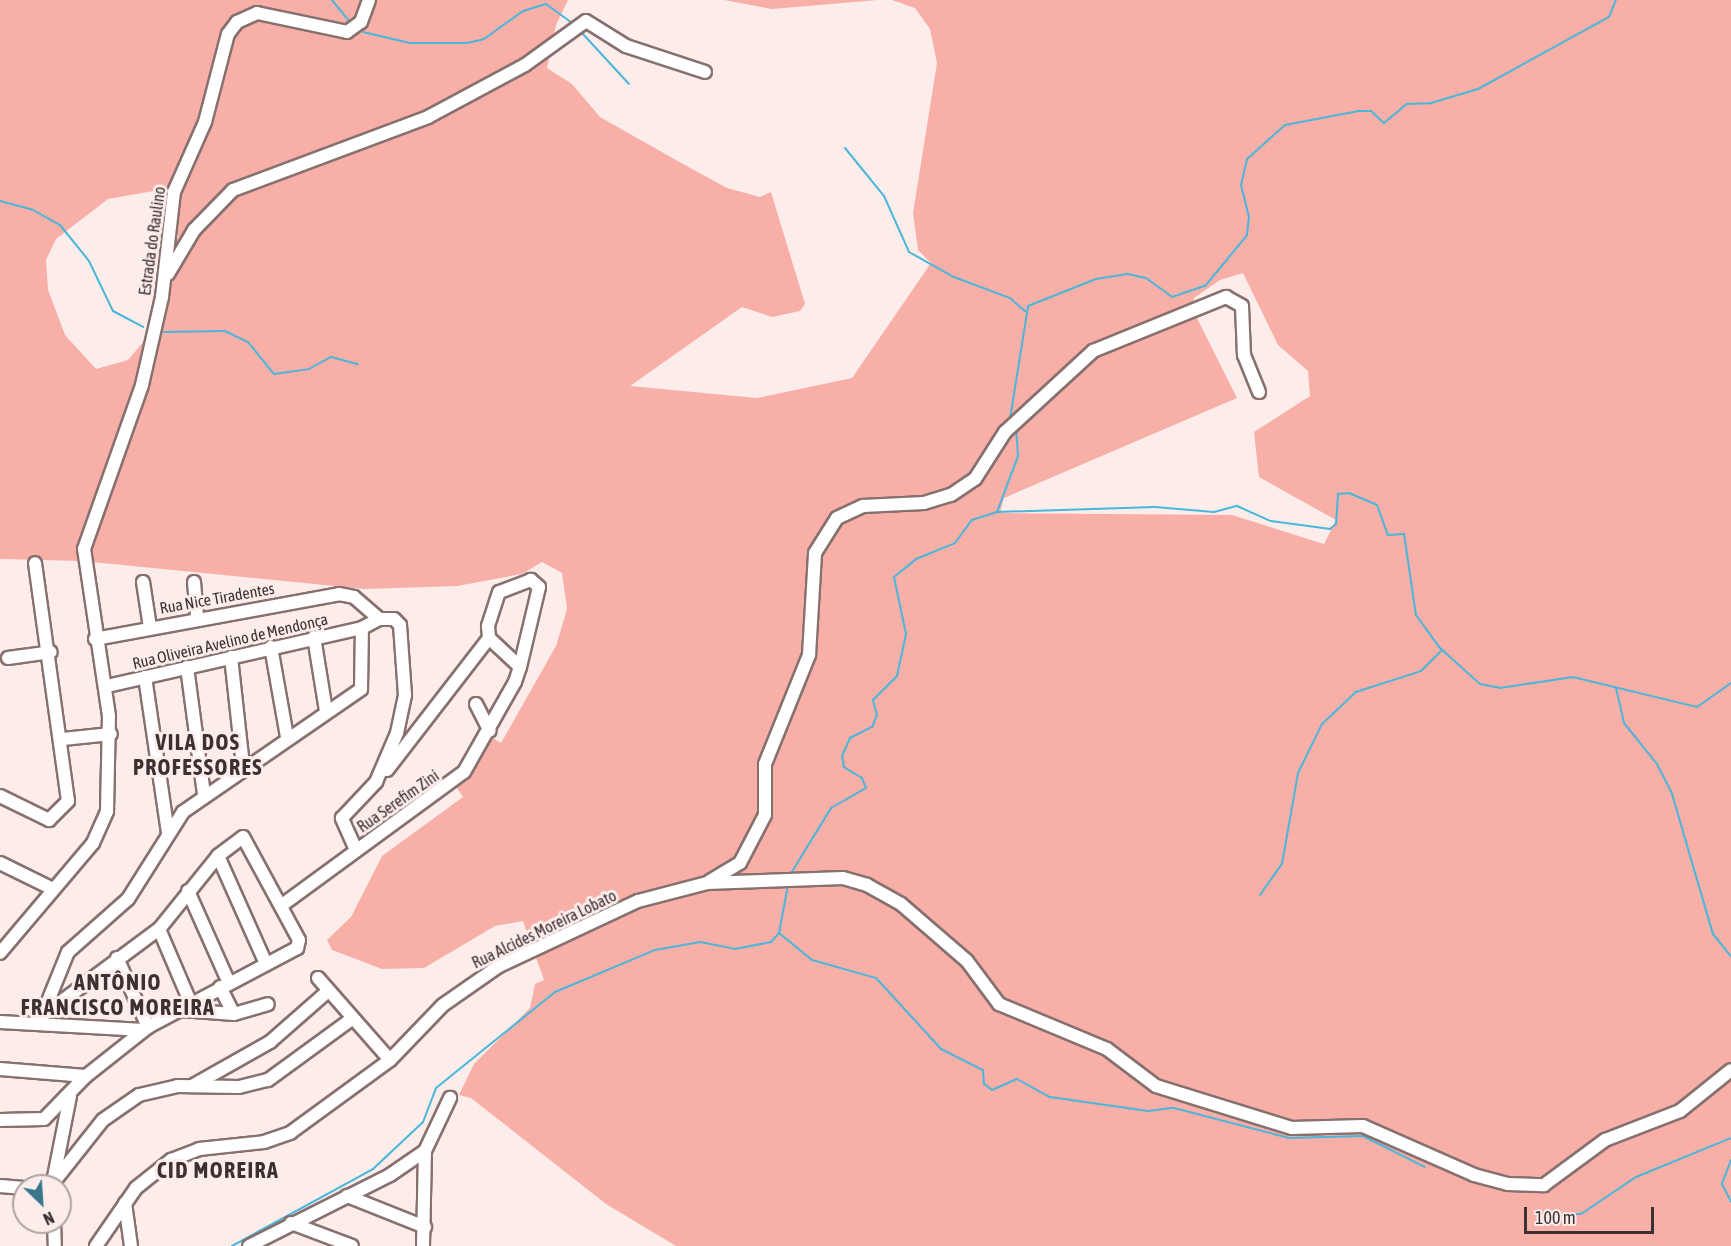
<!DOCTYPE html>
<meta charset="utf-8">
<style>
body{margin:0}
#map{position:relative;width:1731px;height:1246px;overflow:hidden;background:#fcedeb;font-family:"Asap Condensed",sans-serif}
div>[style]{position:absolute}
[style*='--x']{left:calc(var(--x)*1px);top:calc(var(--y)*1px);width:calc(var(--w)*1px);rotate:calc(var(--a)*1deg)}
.green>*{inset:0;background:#f8afa8}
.stream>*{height:2px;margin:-1px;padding:0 1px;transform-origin:1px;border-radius:1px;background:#4ab6d9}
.roads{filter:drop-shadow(2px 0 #87716f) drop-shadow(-2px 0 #87716f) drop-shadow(0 2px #87716f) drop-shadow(0 -2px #87716f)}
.minor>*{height:12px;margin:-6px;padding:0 6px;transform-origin:6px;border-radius:6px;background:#fff}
span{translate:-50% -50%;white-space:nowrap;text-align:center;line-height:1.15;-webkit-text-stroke:6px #fcedeb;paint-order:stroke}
.street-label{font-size:16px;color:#3a3130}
.district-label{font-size:22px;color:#3a3130;font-weight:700;letter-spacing:1.5px}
.north{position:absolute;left:12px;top:1174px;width:60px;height:60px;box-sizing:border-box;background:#fcedeb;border:2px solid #aea2a0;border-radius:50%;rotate:155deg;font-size:16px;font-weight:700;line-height:24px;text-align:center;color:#3a3130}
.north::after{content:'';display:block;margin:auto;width:21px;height:27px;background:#38768c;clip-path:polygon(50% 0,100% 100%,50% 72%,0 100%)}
.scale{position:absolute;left:1524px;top:1207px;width:130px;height:27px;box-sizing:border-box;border:3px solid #3a3130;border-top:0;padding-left:8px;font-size:18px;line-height:21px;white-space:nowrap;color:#3a3130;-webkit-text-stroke:4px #fcedeb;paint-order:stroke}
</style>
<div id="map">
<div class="green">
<div style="clip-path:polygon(evenodd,0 0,568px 0,556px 25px,547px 68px,572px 84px,600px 117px,683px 164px,727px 188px,760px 197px,771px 192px,805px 304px,800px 311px,772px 317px,742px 307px,630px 386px,757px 398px,852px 378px,931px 263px,918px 250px,913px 213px,937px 63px,930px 29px,915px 8px,892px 0,1731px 0,1731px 1246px,676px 1246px,606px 1204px,471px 1098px,459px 1095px,474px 1064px,530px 1008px,535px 984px,544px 980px,523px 921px,495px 926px,424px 968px,382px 969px,332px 950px,327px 940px,351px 917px,382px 856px,463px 797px,451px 779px,481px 731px,501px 743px,556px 646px,567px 609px,562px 573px,542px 562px,522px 574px,457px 586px,365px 589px,82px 561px,0 559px,0 0,159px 190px,165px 193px,178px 236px,150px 334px,128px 360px,96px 369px,65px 335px,48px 290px,46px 260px,56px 239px,108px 199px,159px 190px,0 0,1243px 273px,1278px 345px,1308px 371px,1310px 396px,1254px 432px,1259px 477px,1336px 520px,1324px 544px,1232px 515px,1000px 513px,1004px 498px,1237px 398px,1192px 308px,1194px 298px,1220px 280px,1243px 273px)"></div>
<div style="clip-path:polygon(724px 0,878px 0,772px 9px)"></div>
</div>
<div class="stream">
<div style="--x:332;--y:0;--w:32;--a:51"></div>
<div style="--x:363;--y:32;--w:48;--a:13.2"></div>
<div style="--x:410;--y:43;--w:57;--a:0"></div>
<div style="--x:467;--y:43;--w:17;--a:-13"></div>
<div style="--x:484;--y:39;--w:48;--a:-35.7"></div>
<div style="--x:523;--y:11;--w:24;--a:-17"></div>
<div style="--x:546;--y:4;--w:31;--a:36"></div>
<div style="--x:582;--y:33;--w:69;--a:47.3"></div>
<div style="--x:845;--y:148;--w:62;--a:50.9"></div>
<div style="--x:884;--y:196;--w:61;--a:65.9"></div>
<div style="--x:909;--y:252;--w:51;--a:29.1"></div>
<div style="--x:954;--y:277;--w:60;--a:20.6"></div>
<div style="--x:1010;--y:298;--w:20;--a:41"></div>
<div style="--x:0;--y:201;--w:34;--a:15"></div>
<div style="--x:33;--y:210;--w:31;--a:29"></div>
<div style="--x:60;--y:225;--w:46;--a:51.1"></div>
<div style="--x:89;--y:261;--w:55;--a:64.4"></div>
<div style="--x:113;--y:311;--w:34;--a:28"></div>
<div style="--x:164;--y:332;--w:61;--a:-0.9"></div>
<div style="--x:225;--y:331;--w:25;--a:26"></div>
<div style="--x:248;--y:342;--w:41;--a:50.9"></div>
<div style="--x:274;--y:374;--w:35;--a:-8"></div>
<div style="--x:309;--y:369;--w:25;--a:-29"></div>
<div style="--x:331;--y:357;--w:28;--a:15"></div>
<div style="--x:1010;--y:419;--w:114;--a:-80.9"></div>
<div style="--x:1028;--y:306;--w:73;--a:-21.7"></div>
<div style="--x:1096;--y:279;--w:32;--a:-9"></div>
<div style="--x:1128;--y:274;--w:18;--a:13"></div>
<div style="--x:1146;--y:278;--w:32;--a:36"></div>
<div style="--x:1172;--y:297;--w:36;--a:-19"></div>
<div style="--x:1206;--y:285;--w:65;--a:-50.6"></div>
<div style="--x:1247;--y:235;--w:18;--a:-84"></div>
<div style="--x:1249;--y:217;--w:33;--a:-104"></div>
<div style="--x:1241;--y:185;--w:27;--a:-77"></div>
<div style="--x:1247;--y:159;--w:51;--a:-41.8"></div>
<div style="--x:1285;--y:125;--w:75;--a:-10.7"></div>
<div style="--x:1359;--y:111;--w:12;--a:0"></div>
<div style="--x:1371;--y:111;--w:18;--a:43"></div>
<div style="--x:1384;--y:123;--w:30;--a:-40"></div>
<div style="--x:1407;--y:104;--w:24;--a:-2"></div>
<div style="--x:1431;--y:103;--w:49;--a:-16.6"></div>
<div style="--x:1478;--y:89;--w:149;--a:-28.8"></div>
<div style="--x:1609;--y:17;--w:18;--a:-68"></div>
<div style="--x:997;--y:512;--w:60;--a:-69.4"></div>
<div style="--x:1018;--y:456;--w:28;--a:-94"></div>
<div style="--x:1616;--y:688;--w:36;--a:77"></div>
<div style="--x:1624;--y:723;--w:53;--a:51.2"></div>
<div style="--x:1657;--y:764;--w:34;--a:63"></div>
<div style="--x:1672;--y:794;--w:146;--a:73.7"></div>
<div style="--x:1713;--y:934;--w:28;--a:51"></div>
<div style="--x:790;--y:875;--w:79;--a:-58.5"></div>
<div style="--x:831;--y:808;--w:40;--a:-29.7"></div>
<div style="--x:866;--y:788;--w:11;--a:-112"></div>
<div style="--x:862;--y:778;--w:21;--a:-149"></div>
<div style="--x:844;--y:767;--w:11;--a:-100"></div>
<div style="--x:842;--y:756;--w:20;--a:-66"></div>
<div style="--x:850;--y:738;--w:25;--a:-27"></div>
<div style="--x:872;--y:727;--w:13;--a:-67"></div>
<div style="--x:877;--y:715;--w:16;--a:-105"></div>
<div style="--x:873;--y:700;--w:34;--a:-45"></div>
<div style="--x:897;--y:676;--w:43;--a:-77.9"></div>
<div style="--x:906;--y:634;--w:58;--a:-101.9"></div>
<div style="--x:894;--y:577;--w:28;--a:-39"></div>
<div style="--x:916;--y:559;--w:42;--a:-22.3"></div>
<div style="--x:955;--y:543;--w:29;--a:-54"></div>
<div style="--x:972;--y:520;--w:26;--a:-18"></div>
<div style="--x:997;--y:512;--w:158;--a:-1.8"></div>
<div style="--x:1155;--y:507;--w:59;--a:4.8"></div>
<div style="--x:1214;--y:512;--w:24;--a:-15"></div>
<div style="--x:1237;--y:506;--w:37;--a:24"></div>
<div style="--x:1271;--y:521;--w:60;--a:7.7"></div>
<div style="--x:1330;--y:529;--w:8;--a:-40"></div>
<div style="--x:1336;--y:524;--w:30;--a:-86"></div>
<div style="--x:1338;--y:494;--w:11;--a:-5"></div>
<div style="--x:1349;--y:493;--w:30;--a:23"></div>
<div style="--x:1377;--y:505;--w:32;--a:70"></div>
<div style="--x:1388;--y:535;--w:16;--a:-4"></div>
<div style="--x:1404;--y:534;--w:82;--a:81.6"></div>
<div style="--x:1416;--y:615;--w:39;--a:54"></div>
<div style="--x:1439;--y:647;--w:55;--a:42.1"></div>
<div style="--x:1480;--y:684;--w:20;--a:11"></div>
<div style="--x:1500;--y:688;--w:74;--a:-8.6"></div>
<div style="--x:1573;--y:677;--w:128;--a:13.6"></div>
<div style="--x:1697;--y:707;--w:42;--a:-35.2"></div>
<div style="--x:1260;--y:895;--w:38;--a:-55"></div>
<div style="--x:1282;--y:864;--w:92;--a:-80"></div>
<div style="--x:1298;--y:773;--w:55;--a:-63.9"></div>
<div style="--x:1322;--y:724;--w:47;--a:-43.3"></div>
<div style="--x:1356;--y:692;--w:68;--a:-17.9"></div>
<div style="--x:1421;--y:671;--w:30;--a:-45"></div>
<div style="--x:779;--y:933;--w:43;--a:39.3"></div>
<div style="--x:812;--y:960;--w:66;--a:15.7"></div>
<div style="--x:876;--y:978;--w:96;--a:47.5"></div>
<div style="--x:941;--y:1049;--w:47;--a:26.6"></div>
<div style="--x:983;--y:1070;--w:14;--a:86"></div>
<div style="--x:984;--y:1084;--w:10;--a:37"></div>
<div style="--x:992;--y:1090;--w:27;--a:-24"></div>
<div style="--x:1017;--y:1079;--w:38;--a:29"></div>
<div style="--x:1050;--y:1097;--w:99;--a:8.1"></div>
<div style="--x:1148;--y:1111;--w:26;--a:-7"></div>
<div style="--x:1174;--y:1108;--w:119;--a:14.6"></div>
<div style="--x:1289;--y:1138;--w:74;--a:-1.5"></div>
<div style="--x:1363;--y:1136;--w:69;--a:26.6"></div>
<div style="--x:1731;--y:1160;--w:26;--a:111"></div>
<div style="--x:1722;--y:1184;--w:20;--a:63"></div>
<div style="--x:1555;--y:1217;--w:26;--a:-7"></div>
<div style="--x:1581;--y:1214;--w:66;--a:-33.9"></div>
<div style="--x:1636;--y:1177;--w:103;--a:-22.3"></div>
<div style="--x:232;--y:1246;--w:161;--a:-28.6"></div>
<div style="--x:373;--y:1169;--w:69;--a:-43.2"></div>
<div style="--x:423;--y:1122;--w:36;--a:-69"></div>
<div style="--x:436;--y:1088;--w:153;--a:-38.9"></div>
<div style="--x:555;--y:992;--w:108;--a:-22.8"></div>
<div style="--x:655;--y:950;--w:46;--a:-10.1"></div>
<div style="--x:700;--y:942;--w:36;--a:11"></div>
<div style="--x:735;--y:949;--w:37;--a:-11"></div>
<div style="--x:771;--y:942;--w:12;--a:-48"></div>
<div style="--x:779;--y:933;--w:49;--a:-79.4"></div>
</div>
<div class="roads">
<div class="minor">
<div style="--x:168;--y:274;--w:51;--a:-59.4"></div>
<div style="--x:194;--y:230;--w:56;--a:-45.7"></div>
<div style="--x:233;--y:190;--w:208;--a:-20.5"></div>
<div style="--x:428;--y:117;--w:110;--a:-28.2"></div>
<div style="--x:525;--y:65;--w:75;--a:-35.8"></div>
<div style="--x:586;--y:21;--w:47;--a:32"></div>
<div style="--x:626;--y:46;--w:83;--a:18.2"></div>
<div style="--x:143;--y:582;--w:46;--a:81.2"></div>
<div style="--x:194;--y:582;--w:37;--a:85"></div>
<div style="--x:314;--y:637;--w:75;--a:80.8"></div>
<div style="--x:95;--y:639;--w:248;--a:-10.4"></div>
<div style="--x:339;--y:594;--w:15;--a:11"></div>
<div style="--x:354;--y:597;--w:33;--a:41"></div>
<div style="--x:379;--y:619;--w:19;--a:152"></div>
<div style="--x:362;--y:628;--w:262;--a:167.2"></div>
<div style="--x:271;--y:647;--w:91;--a:79.9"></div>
<div style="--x:231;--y:657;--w:110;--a:83.7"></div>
<div style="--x:8;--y:658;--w:43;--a:-7.9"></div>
<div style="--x:187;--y:667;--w:128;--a:82.4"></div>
<div style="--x:145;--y:677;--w:157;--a:81.6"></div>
<div style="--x:476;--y:704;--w:30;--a:63"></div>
<div style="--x:63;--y:739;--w:48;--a:-5.9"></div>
<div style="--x:387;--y:770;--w:167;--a:-52.3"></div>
<div style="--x:0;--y:796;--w:55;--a:26.1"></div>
<div style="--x:49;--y:820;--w:27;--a:-45"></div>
<div style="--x:68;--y:801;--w:240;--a:-97.9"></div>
<div style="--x:356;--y:850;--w:35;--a:-114"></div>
<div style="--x:342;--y:818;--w:50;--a:-46.6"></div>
<div style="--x:376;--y:782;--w:53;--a:-66.8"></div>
<div style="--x:397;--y:733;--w:39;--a:-78"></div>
<div style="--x:405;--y:695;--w:70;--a:-94.1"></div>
<div style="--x:400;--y:625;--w:8;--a:-135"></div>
<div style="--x:394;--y:619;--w:15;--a:180"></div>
<div style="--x:218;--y:856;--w:118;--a:66"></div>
<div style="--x:0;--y:863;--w:57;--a:26.1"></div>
<div style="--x:710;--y:881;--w:35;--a:-31"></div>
<div style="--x:740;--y:863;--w:54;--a:-62.5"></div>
<div style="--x:765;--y:815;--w:51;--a:-90"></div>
<div style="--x:765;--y:764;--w:118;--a:-68"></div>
<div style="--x:809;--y:655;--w:102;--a:-86.6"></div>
<div style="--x:815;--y:553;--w:41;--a:-57.8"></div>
<div style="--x:837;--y:518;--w:29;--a:-25"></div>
<div style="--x:863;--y:506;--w:61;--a:-2.8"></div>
<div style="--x:924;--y:503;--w:28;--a:-17"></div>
<div style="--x:951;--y:495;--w:29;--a:-34"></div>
<div style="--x:975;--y:479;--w:56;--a:-57.4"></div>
<div style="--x:1005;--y:432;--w:120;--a:-42.6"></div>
<div style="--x:1093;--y:351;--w:144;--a:-22.1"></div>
<div style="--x:1226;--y:297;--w:18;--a:29"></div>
<div style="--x:1242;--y:306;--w:49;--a:87.7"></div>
<div style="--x:1244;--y:355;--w:40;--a:68"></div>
<div style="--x:188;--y:891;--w:101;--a:66"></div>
<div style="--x:282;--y:905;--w:225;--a:-36.2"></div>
<div style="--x:464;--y:772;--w:103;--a:-60.5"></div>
<div style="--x:515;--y:682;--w:16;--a:-72"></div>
<div style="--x:520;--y:667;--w:82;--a:-76.6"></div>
<div style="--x:539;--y:587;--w:11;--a:-139"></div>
<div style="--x:531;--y:580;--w:34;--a:159"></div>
<div style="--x:499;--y:592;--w:36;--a:108"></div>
<div style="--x:488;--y:626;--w:12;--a:85"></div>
<div style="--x:489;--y:638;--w:42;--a:43.1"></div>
<div style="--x:159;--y:929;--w:82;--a:66.9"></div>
<div style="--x:0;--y:953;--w:144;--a:-49.8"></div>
<div style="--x:93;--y:843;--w:35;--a:-66"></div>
<div style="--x:107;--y:811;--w:95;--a:-88.8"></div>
<div style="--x:109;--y:716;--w:169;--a:-98.5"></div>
<div style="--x:84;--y:549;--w:174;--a:-70.5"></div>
<div style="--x:142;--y:385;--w:90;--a:-77.2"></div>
<div style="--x:162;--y:297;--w:106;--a:-83.5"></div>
<div style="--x:174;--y:192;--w:77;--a:-66.1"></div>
<div style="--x:205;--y:122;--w:91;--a:-75.4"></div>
<div style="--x:228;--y:34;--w:15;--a:-53"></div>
<div style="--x:237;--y:22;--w:22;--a:-24"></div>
<div style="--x:257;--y:13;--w:92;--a:11.9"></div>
<div style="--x:347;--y:32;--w:17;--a:-36"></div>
<div style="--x:361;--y:22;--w:23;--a:-70"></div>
<div style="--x:117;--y:958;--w:76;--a:65.8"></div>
<div style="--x:318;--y:978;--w:109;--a:48.7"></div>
<div style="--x:220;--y:987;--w:30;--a:63"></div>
<div style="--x:181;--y:1010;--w:53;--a:4.3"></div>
<div style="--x:234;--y:1014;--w:35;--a:-16"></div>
<div style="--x:42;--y:1016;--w:69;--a:-67.9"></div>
<div style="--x:68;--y:952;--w:80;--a:-41.5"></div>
<div style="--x:128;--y:899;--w:103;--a:-57.7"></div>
<div style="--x:183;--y:812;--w:216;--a:-34.6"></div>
<div style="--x:361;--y:689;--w:61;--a:-89.1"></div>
<div style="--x:0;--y:1022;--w:144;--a:3.2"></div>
<div style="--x:0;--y:1069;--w:86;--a:4.7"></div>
<div style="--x:192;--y:1086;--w:90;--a:-29.4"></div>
<div style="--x:270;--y:1042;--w:77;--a:-41.3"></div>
<div style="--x:0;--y:1120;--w:44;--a:-1.3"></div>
<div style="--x:44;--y:1119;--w:60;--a:-45.7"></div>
<div style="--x:86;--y:1076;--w:79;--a:-38.3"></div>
<div style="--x:148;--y:1027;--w:169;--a:-27.9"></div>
<div style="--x:297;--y:948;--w:8;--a:-76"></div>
<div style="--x:299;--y:940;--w:117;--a:-118.5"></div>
<div style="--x:243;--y:837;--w:31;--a:143"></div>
<div style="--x:218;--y:856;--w:94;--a:128.9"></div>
<div style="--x:159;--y:929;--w:146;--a:143.4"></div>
<div style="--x:53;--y:1182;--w:88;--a:-78.8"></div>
<div style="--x:53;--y:1183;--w:80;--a:-51.6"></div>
<div style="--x:103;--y:1120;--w:44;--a:-34.8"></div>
<div style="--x:139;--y:1095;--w:39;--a:-13"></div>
<div style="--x:177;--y:1086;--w:62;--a:0.9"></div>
<div style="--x:239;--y:1087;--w:30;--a:-14"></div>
<div style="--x:268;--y:1080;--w:105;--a:-36.1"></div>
<div style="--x:0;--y:1186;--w:24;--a:5"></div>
<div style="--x:347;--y:1196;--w:84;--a:21.7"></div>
<div style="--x:125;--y:1203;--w:43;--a:82.1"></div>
<div style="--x:54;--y:1222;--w:24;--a:88"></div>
<div style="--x:291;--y:1223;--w:65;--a:20.7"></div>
<div style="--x:96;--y:1246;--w:70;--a:-55.4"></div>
<div style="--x:136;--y:1188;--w:45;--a:-38.7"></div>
<div style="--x:171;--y:1160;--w:30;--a:-21"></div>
<div style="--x:199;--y:1149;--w:65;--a:-6.1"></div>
<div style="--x:264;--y:1142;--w:28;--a:-19"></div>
<div style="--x:290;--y:1133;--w:124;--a:-36.1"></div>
<div style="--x:390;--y:1060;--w:76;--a:-46.1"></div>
<div style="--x:443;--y:1005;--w:68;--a:-34.9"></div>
<div style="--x:499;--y:966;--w:153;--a:-25.1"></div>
<div style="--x:638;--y:901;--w:71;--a:-14.6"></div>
<div style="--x:707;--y:883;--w:136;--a:-2.1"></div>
<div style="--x:843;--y:878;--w:25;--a:16"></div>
<div style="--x:867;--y:885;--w:39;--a:29"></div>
<div style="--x:901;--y:904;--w:87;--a:40.8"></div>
<div style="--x:967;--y:961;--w:54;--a:53.3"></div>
<div style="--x:999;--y:1004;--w:117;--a:22.6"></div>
<div style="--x:1107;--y:1049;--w:61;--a:37.1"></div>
<div style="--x:1156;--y:1086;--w:142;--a:17.2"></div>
<div style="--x:1292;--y:1128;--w:71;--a:-1.6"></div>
<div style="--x:1363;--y:1126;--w:121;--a:23.8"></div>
<div style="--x:1474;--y:1175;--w:35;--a:15"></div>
<div style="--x:1508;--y:1184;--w:36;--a:2"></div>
<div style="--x:1544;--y:1185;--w:76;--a:-36.4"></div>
<div style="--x:1605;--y:1140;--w:80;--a:-21.1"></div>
<div style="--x:1680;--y:1111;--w:65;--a:-38.8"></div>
<div style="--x:249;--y:1246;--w:158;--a:-26.7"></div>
<div style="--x:390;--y:1175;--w:42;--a:-34.4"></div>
<div style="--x:423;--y:1246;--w:95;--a:-88.8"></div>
<div style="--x:425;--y:1151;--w:59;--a:-64.7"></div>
</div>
</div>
<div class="street-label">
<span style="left:152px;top:241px;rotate:-82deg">Estrada do Raulino</span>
<span style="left:217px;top:598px;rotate:-10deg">Rua Nice Tiradentes</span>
<span style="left:230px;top:641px;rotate:-13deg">Rua Oliveira Avelino de Mendonça</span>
<span style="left:398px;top:801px;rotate:-35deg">Rua Serefim Zini</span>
<span style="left:544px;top:929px;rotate:-26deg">Rua Alcides Moreira Lobato</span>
</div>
<div class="district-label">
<span style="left:198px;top:755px">VILA DOS<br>PROFESSORES</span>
<span style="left:118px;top:995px">ANTÔNIO<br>FRANCISCO MOREIRA</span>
<span style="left:218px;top:1171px">CID MOREIRA</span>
</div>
<div class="north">N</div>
<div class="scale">100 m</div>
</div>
